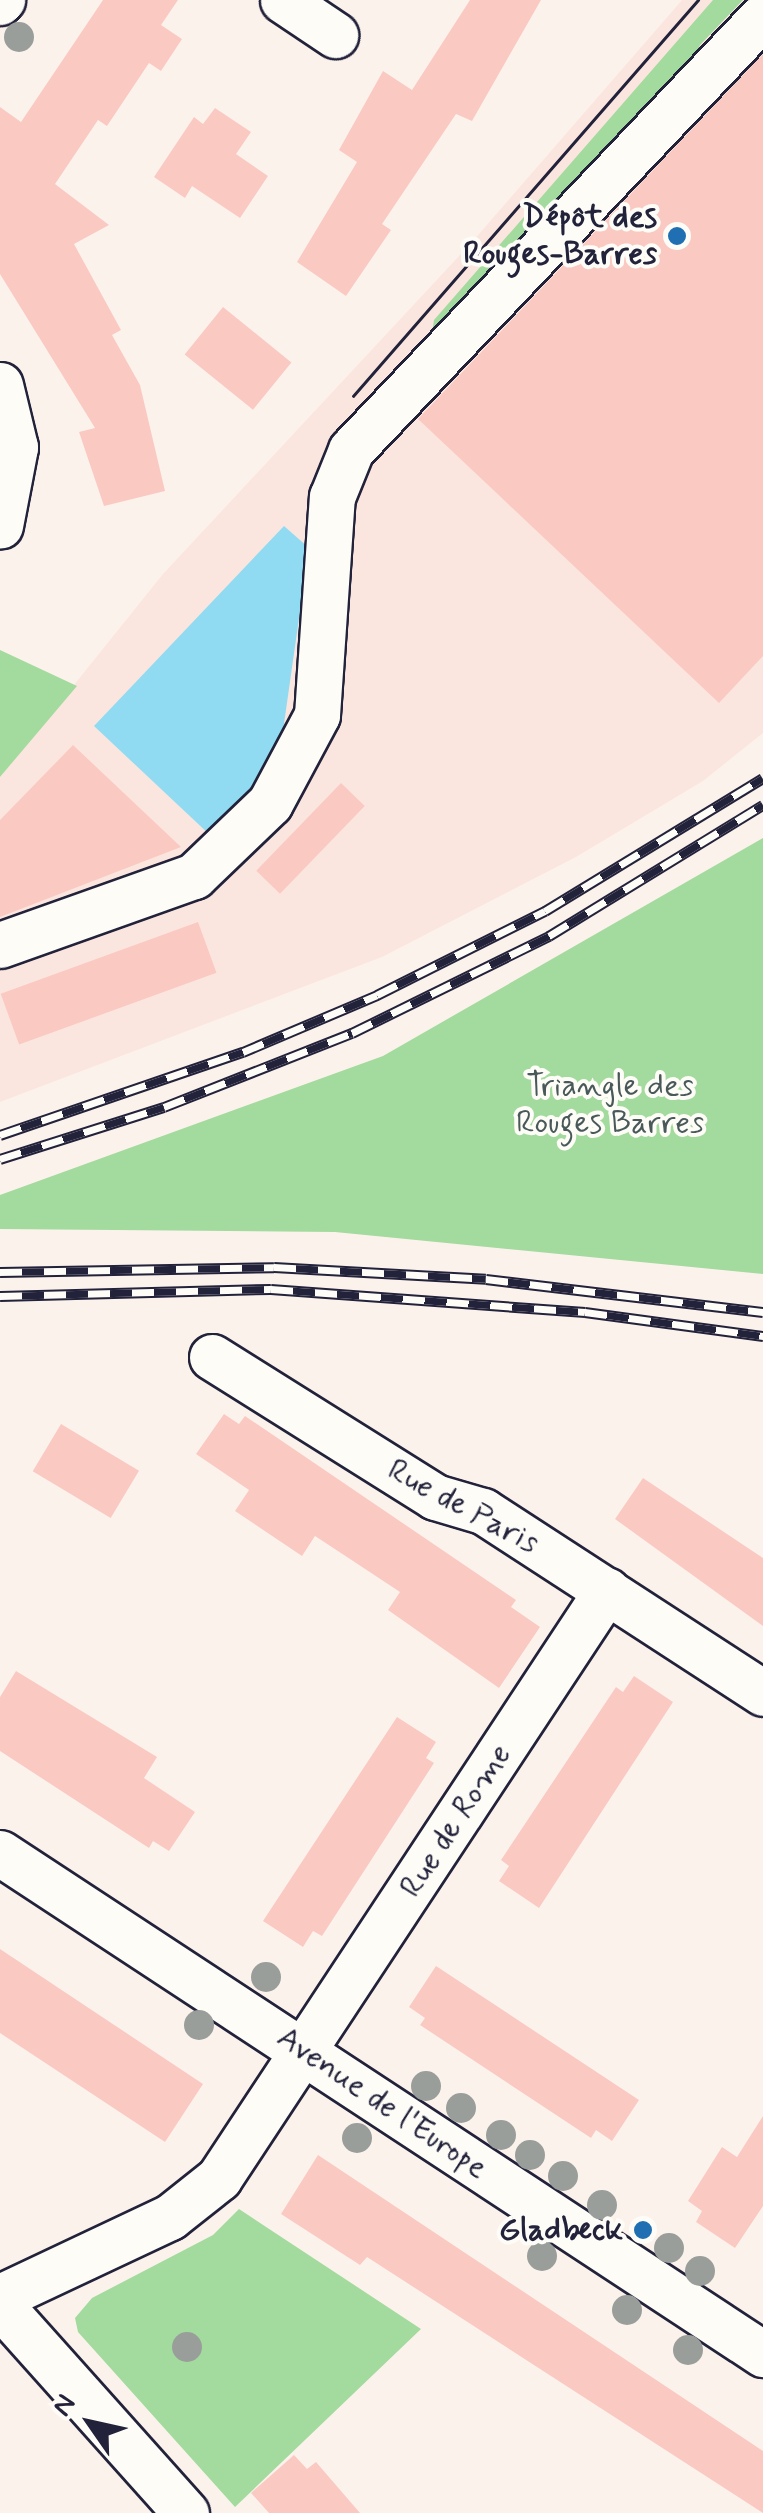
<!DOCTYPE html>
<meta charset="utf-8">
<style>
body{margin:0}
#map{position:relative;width:763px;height:2513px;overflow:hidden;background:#fcf2ec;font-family:Mynerve,sans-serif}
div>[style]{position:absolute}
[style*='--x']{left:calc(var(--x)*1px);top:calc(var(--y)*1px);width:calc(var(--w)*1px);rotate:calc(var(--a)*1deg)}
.built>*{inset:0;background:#fbe6df}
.green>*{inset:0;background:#a3da9e}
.water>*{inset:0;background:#90dbf1}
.building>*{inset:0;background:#facac2;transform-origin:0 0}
.roads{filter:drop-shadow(2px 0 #22223b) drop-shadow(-2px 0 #22223b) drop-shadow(0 2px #22223b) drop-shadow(0 -2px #22223b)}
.minor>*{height:45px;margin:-22.5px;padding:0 22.5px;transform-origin:22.5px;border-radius:22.5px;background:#fdfcf7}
.tram>*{height:2.5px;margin:-1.25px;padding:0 1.25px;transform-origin:1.25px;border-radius:1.25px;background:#22223b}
.rail>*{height:11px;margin-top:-5.5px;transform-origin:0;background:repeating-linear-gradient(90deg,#fdfcf7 0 22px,#22223b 0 44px);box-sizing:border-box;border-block:2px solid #22223b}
.trees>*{width:30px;height:30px;margin:-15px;border-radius:50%;background:#9a9e9b}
.dots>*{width:28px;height:28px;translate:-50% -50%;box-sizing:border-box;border:5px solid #fdfcf7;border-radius:50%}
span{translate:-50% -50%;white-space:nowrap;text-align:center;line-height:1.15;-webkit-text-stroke:8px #fdfcf7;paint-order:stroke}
.poi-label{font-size:32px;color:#22223b;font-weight:700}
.right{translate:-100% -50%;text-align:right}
.park-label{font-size:32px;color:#495959}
.street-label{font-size:32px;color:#22223b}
.north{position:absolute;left:40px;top:2373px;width:100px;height:100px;-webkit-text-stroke:8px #fdfcf7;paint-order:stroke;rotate:304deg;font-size:28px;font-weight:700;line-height:40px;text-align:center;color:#22223b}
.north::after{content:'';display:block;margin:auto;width:35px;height:45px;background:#22223b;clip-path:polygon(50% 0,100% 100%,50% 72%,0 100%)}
</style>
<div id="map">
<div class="built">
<div style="clip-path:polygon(682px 0,763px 0,763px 733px,703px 781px,576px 857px,382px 957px,0 1102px,0 777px,163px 574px,472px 242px)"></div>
</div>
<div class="green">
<div style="clip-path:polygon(713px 0,743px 0,700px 45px,688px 75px,430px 346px,434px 320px)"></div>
<div style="clip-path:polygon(0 650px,77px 686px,0 777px)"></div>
<div style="clip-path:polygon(763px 838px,763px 1274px,335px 1232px,0 1229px,0 1195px,383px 1056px)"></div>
<div style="clip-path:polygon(239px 2209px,421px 2329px,235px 2507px,78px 2332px,75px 2318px,92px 2298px,213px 2235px)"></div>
</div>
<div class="water">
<div style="clip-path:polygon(284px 526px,309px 548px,278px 766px,211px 836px,94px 726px)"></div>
</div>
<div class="building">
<div style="clip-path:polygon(103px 0,178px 0,161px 25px,182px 39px,161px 71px,149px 63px,107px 126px,98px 120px,55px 184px,109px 225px,74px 244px,121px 330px,112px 335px,140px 385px,165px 491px,104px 506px,79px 432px,95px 428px,0 274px,0 107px,21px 122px)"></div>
<div style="clip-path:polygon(470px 0,541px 0,472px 121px,456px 114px,382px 224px,391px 230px,346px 296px,297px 262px,357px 162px,339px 150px,383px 71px,412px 90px)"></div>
<div style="clip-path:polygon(763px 54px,763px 656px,719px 703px,418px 419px)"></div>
<div style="clip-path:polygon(215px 108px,251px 132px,236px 154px,268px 176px,240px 218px,192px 186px,185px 198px,154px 177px,194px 117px,203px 124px)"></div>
<div style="left:223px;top:307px;width:88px;height:61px;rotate:39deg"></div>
<div style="clip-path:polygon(73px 745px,181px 847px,0 917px,0 820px)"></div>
<div style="left:341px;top:783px;width:33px;height:122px;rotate:44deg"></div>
<div style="left:198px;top:922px;width:54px;height:210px;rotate:70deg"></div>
<div style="clip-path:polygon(224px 1414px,239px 1424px,245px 1416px,516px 1600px,511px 1607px,540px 1627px,499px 1688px,388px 1610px,400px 1592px,350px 1559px,315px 1536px,302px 1556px,235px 1511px,249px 1490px,196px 1454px)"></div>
<div style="left:61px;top:1424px;width:91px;height:55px;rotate:31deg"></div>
<div style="clip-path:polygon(643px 1478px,763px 1558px,763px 1626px,615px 1519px)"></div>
<div style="clip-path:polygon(16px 1671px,157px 1757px,144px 1778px,195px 1812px,169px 1851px,153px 1841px,149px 1848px,0 1751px,0 1697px)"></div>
<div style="clip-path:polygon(634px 1676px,673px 1702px,539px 1908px,499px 1881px,509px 1866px,501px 1860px,616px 1687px,623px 1692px)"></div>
<div style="clip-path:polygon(397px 1717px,436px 1742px,426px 1758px,434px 1763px,322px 1936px,313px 1931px,303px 1947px,263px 1921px)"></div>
<div style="clip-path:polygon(0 1949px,203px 2084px,165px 2142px,0 2033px)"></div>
<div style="clip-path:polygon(436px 1966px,639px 2100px,612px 2141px,596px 2130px,591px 2138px,420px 2025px,425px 2018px,409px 2007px)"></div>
<div style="clip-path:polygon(763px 2116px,763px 2206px,735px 2248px,696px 2222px,702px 2211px,688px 2201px,722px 2147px,737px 2157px)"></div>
<div style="clip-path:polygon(318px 2155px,763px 2451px,763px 2513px,367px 2257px,360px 2265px,281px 2214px)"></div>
<div style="clip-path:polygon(294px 2455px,307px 2469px,316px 2462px,360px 2513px,269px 2513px,251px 2493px)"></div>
</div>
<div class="roads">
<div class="minor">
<div style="--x:283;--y:0;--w:63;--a:33.9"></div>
<div style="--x:0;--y:2;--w:3;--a:-45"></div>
<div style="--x:0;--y:385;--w:64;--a:76.4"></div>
<div style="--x:15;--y:447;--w:80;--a:100.8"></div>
<div style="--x:0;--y:945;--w:206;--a:-19.6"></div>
<div style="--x:194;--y:876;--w:105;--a:-43.8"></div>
<div style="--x:270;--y:803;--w:100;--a:-61.9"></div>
<div style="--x:317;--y:715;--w:219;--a:-86.1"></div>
<div style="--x:332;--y:497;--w:51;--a:-68"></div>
<div style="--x:351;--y:450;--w:598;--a:-46.49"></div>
<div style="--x:212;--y:1357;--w:263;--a:32.1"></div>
<div style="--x:435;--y:1497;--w:50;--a:16.3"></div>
<div style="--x:483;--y:1511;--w:334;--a:33"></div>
<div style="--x:0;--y:1853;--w:913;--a:33.29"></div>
<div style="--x:0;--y:2297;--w:188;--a:-25.2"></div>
<div style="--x:170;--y:2217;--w:63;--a:-38.5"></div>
<div style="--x:219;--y:2178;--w:704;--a:-56.58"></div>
<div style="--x:0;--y:2305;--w:279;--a:48.2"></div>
</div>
</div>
<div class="tram">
<div style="--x:353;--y:396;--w:525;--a:-48.94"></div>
</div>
<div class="rail">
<div style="--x:0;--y:1135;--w:257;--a:-18.9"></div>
<div style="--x:243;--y:1052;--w:146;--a:-23"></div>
<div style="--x:377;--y:995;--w:188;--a:-26.6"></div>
<div style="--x:545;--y:911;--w:255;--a:-31.4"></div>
<div style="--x:0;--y:1159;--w:172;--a:-17.6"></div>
<div style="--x:164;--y:1107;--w:202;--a:-21.5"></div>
<div style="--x:352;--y:1033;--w:220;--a:-26.2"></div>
<div style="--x:549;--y:936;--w:251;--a:-31.5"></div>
<div style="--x:0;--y:1272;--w:274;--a:-1"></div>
<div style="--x:274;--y:1267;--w:212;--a:3.2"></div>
<div style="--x:486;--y:1279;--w:279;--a:6.8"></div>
<div style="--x:0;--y:1296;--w:271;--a:-1.5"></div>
<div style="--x:271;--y:1289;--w:315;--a:4.2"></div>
<div style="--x:585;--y:1312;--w:180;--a:7.7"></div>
</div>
<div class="trees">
<div style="left:19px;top:37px"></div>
<div style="left:266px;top:1977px"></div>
<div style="left:199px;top:2025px"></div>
<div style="left:426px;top:2086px"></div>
<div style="left:461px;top:2108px"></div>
<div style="left:501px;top:2135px"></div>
<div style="left:357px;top:2138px"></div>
<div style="left:530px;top:2155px"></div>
<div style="left:563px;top:2176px"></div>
<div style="left:602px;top:2205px"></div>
<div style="left:669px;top:2248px"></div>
<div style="left:542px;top:2256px"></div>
<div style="left:700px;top:2271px"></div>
<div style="left:627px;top:2310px"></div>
<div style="left:187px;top:2347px"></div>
<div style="left:688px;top:2350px"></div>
</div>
<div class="dots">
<div style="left:677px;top:236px;background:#1f6fb2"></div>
<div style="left:643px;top:2230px;background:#1f6fb2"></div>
</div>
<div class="poi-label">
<span class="right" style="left:657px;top:236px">Dépôt des<br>Rouges-Barres</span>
<span class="right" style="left:623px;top:2230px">Gladbeck</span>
</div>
<div class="park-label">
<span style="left:610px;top:1105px">Triangle des<br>Rouges Barres</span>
</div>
<div class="street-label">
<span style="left:463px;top:1507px;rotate:28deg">Rue de Paris</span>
<span style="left:456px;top:1821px;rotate:-57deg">Rue de Rome</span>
<span style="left:382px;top:2103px;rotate:34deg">Avenue de l'Europe</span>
</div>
<div class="north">N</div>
</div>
